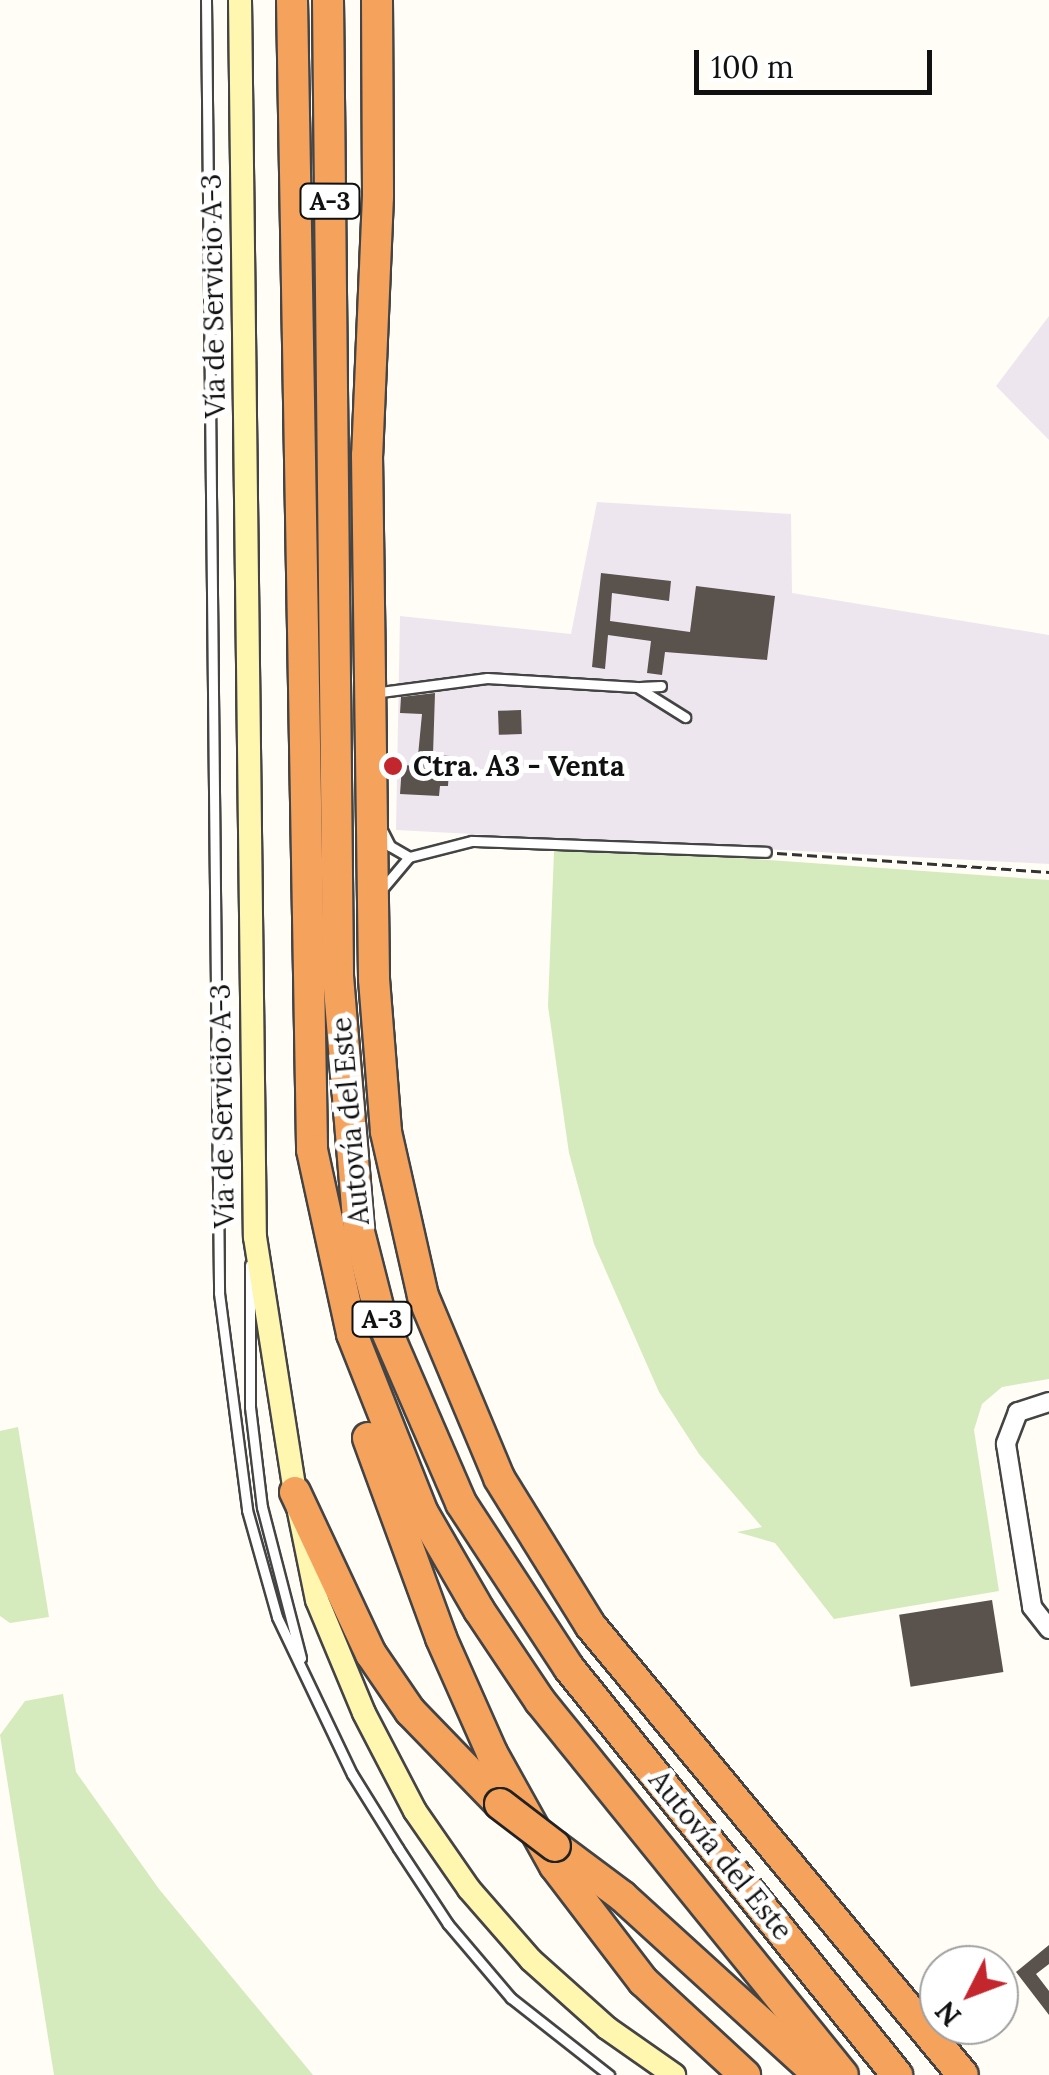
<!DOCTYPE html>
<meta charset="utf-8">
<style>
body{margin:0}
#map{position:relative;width:1049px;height:2075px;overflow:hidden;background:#fffdf5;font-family:Lora,serif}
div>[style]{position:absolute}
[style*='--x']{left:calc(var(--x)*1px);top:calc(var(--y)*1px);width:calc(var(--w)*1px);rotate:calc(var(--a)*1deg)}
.industrial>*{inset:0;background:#eee6ef}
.green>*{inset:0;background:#d5ebbd}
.building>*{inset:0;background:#5a524d;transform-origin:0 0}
.path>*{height:2.5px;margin-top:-1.25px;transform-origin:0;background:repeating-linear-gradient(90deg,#333 0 10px,transparent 0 15px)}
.roads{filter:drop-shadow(2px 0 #444) drop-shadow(-2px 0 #444) drop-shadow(0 2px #444) drop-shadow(0 -2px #444)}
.lane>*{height:9px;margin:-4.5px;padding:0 4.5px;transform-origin:4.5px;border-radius:4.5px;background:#fff}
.street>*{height:18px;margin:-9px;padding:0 9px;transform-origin:9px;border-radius:9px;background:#fff}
.secondary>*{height:22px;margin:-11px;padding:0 11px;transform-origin:11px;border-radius:11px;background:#fff6b0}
.highway>*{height:30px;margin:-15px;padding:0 15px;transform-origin:15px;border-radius:15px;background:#f5a25d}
.bridges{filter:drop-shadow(2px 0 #222) drop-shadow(-2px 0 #222) drop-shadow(0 2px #222) drop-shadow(0 -2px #222)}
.highway-bridge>*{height:30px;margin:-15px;padding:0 15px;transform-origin:15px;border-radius:15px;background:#f5a25d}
.dots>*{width:28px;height:28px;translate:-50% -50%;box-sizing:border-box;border:5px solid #fff;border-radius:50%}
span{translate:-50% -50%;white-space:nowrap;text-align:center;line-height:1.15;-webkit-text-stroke:10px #fff;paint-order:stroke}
.shield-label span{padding:2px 8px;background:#fff;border:2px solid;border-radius:8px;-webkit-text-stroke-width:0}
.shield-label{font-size:25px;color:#111;font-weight:700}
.street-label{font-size:28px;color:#111}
.poi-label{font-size:28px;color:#111;font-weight:700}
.left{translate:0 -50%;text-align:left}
.north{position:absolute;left:919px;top:1945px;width:100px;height:100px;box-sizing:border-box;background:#fff;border:2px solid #a0a0a0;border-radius:50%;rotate:228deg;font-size:28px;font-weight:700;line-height:40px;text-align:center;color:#111}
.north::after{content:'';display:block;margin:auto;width:35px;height:45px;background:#c4262e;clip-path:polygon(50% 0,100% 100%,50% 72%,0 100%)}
.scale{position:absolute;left:694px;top:50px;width:238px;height:45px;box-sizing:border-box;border:5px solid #111;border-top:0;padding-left:12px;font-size:30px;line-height:35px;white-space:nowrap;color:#111;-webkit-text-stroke:8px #fff;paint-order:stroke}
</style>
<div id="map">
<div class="industrial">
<div style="clip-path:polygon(1049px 316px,1049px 440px,996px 386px)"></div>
<div style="clip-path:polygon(597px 502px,791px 514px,792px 593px,1049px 635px,1049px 864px,396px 830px,400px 616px,571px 634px)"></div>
</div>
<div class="green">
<div style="clip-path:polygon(554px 851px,642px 851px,1049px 880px,1049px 1379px,1002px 1387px,982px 1404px,974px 1430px,999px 1591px,834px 1619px,775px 1543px,737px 1532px,762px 1527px,699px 1454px,659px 1392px,594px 1244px,569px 1153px,548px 1006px)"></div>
<div style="clip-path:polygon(18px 1427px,49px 1617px,10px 1623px,0 1616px,0 1431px)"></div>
<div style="clip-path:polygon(63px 1694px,76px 1772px,159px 1889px,313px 2075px,54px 2075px,0 1735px,25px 1701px)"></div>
</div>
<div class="building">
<div style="clip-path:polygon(601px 573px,671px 581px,669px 601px,612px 593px,610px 621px,690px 632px,696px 586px,775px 596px,767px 660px,665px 652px,662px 675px,647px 673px,651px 641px,608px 635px,605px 669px,592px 667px)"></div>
<div style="clip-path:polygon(435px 693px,433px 755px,450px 756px,448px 786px,440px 786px,439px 796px,400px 794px,402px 765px,417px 766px,422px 714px,400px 713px,401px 697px)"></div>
<div style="left:521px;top:710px;width:24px;height:23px;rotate:88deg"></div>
<div style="left:992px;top:1600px;width:73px;height:94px;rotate:81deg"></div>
<div style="clip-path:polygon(1049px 1945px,1049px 1964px,1036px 1974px,1049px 1991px,1049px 2015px,1016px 1972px)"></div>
</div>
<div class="path">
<div style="--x:777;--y:853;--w:273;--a:4"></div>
</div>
<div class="roads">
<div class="lane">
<div style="--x:206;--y:0;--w:1293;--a:89.42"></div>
<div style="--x:219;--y:1293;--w:219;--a:82.6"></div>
<div style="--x:247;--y:1510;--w:111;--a:74.3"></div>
<div style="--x:277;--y:1617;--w:174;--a:64.5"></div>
<div style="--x:352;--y:1774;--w:87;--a:58.1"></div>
<div style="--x:398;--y:1848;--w:91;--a:56.7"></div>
<div style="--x:448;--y:1924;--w:97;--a:49.6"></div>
<div style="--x:511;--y:1998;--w:125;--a:38.2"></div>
<div style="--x:640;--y:687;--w:21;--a:-3"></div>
<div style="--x:373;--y:693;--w:115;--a:-7.5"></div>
<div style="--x:487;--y:678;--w:150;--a:3.4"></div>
<div style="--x:637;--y:687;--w:57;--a:32"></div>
<div style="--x:383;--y:832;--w:16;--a:63"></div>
<div style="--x:390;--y:846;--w:22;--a:30"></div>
<div style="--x:382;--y:889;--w:42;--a:-49.8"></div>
<div style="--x:409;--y:857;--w:65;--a:-14.3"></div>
<div style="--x:472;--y:841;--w:294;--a:2.1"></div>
<div style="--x:250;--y:1265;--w:142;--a:90"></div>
<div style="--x:250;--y:1407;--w:101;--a:83.2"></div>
<div style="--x:262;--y:1507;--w:156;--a:75.5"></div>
</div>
<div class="street">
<div style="--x:1049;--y:1402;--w:33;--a:162"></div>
<div style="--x:1018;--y:1412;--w:34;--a:111"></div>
<div style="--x:1006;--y:1444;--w:165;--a:80.9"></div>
<div style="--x:1032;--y:1607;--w:28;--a:52"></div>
</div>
<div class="secondary">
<div style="--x:240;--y:0;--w:1237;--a:89.31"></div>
<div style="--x:255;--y:1237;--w:258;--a:81.1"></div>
<div style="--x:295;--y:1492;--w:110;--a:78.5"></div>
<div style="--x:317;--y:1600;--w:122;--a:67.4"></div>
<div style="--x:364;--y:1713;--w:110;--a:62.5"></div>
<div style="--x:415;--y:1811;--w:95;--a:55.3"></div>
<div style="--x:469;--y:1889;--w:94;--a:48.9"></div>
<div style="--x:531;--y:1960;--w:102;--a:41.8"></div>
<div style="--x:607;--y:2028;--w:82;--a:35"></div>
</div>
<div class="highway">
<div style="--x:292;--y:0;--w:1150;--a:89"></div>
<div style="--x:312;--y:1150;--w:188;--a:77.7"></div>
<div style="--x:352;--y:1334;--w:193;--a:68.4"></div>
<div style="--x:423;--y:1513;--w:112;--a:60"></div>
<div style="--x:479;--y:1610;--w:110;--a:56.2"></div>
<div style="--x:540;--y:1701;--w:481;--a:51"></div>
<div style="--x:328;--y:0;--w:976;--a:89.41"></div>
<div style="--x:338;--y:976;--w:257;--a:85.3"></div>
<div style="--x:359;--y:1232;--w:89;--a:75.7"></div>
<div style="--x:381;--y:1318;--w:202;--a:66.6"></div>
<div style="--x:461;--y:1503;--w:197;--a:56.8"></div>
<div style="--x:569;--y:1668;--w:523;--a:51.13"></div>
<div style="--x:377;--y:0;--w:196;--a:89.7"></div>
<div style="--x:378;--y:196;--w:259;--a:92.4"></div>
<div style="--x:367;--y:455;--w:524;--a:89.23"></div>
<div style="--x:374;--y:979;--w:153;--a:85.5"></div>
<div style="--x:386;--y:1132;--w:168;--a:77.3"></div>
<div style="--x:423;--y:1296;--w:197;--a:67.3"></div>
<div style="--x:499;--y:1478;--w:173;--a:58.2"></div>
<div style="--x:590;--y:1625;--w:584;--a:50.35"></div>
<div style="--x:368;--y:1438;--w:213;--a:69.9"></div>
<div style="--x:441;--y:1638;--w:126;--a:66.1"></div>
<div style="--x:492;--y:1753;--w:129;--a:60.9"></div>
<div style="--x:555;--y:1866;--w:145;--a:52.6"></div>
<div style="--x:643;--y:1981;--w:139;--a:42.7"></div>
<div style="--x:295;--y:1492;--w:179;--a:64.9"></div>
<div style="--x:371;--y:1654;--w:69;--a:55.6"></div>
<div style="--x:410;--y:1711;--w:129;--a:45.9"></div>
<div style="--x:555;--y:1846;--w:84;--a:36.7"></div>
<div style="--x:622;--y:1896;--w:266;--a:42.3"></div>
</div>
</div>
<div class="bridges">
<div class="highway-bridge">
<div style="--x:500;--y:1804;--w:69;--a:37.4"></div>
</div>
</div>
<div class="dots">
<div style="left:393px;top:766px;background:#c4262e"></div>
</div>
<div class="shield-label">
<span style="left:330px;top:201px">A-3</span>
<span style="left:382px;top:1319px">A-3</span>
</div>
<div class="street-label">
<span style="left:213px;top:296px;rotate:-91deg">Vía de Servicio A-3</span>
<span style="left:222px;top:1106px;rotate:-91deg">Vía de Servicio A-3</span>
<span style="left:350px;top:1121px;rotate:-95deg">Autovía del Este</span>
<span style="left:721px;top:1855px;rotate:51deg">Autovía del Este</span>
</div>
<div class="poi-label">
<span class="left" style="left:413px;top:766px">Ctra. A3 - Venta</span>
</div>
<div class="north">N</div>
<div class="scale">100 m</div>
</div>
